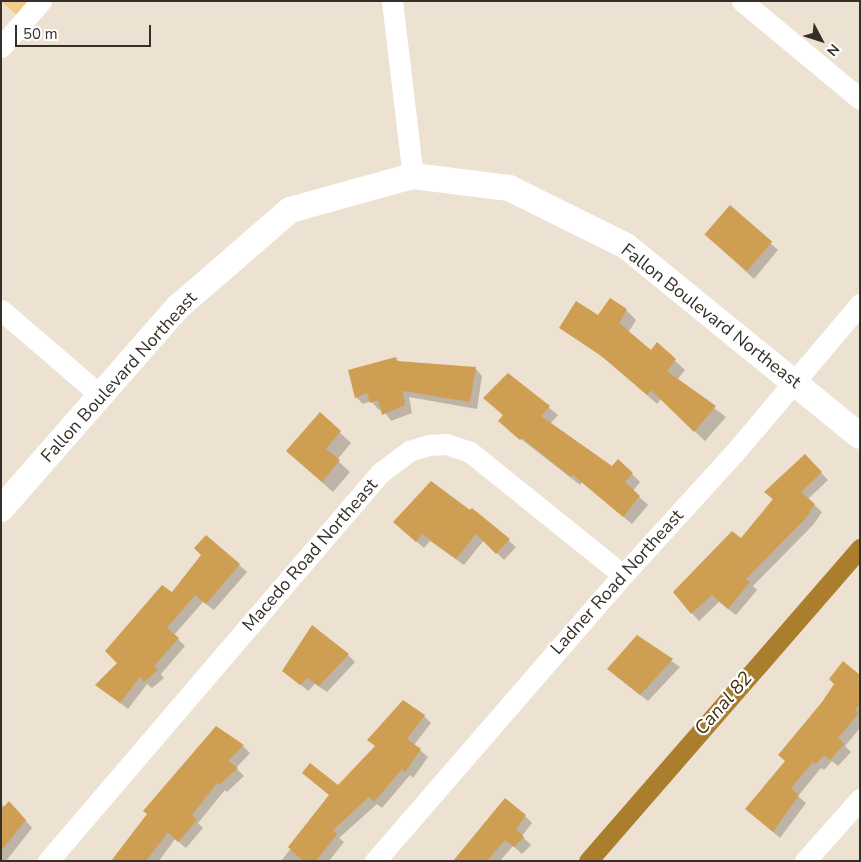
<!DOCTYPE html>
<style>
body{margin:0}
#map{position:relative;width:861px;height:862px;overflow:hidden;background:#ede2d1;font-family:"Nunito Sans",sans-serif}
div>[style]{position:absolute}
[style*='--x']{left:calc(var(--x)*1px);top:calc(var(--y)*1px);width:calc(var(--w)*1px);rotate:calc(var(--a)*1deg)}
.green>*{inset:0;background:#f4ca8a}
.shadow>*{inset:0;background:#0003}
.canal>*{height:19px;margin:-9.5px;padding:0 9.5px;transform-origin:9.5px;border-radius:9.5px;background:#ab7e2e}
.building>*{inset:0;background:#ce9f52;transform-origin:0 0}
.minor>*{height:21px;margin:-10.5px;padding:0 10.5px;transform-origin:10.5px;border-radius:10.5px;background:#fff}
.tertiary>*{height:26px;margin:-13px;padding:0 13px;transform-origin:13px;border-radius:13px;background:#fff}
span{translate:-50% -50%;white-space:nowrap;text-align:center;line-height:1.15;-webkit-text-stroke:4.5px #fff;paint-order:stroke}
.street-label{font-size:18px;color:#342f29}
.water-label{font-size:19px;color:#412e0b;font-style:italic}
.frame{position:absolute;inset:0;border:2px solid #342f29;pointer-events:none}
.north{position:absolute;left:796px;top:15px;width:50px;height:50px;-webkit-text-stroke:4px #fff;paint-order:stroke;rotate:130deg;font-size:14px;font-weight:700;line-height:20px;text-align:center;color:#342f29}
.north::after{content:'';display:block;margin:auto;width:18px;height:22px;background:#342f29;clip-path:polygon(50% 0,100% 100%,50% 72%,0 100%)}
.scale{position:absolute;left:15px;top:25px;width:136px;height:22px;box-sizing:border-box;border:2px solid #342f29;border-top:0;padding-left:6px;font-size:15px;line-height:18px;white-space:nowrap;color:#342f29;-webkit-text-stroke:4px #fff;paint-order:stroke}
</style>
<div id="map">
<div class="green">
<div style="clip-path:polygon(1px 1px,33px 1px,20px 18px)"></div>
</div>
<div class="shadow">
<div style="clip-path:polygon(730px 207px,778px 250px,754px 279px,715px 243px)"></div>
<div style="clip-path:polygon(626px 310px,636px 320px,628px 333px,651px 351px,657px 344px,685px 370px,677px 380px,726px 417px,705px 441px,661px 399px,657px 404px,611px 363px,560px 328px)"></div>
<div style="clip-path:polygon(396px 359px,400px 362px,475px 368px,482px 376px,477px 409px,409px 397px,412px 413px,391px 421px,382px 408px,379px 410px,371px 401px,363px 404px,356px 397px)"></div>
<div style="clip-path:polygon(508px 375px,558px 415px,550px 424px,612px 467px,632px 474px,640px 482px,633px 491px,648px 505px,632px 524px,582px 482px,580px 485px,508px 429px,504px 416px,485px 398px)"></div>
<div style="clip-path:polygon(320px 414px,351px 443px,337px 460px,350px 472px,333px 492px,299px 462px)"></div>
<div style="clip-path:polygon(805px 456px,828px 480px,808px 499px,822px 512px,813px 525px,753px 586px,757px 590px,736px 615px,719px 602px,699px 621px,674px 593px,741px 540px,773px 500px,766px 492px)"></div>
<div style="clip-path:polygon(472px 509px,516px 547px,504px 560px,484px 540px,464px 565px,430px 541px,424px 548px,402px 529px)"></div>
<div style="clip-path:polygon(206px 536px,247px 572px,214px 610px,203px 602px,174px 635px,185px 646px,161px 674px,164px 678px,152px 688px,147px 684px,128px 709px,97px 685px,119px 663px,203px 555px)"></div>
<div style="clip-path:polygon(637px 637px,680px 667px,648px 701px,616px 676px)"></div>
<div style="clip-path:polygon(348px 655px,355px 662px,327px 692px,315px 684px,308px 691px,283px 670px)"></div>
<div style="clip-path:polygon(860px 676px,860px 728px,845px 746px,851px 752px,838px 766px,832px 761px,824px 770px,821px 768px,798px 796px,806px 803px,780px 838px,754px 816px)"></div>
<div style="clip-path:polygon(424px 716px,431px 723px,414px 745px,428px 757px,413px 778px,410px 775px,382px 808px,377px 804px,339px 838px,344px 842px,329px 861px,281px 861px,339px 787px)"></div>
<div style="clip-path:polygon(243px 746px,250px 753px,236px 768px,244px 776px,227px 792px,225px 790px,198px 823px,203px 828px,186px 848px,175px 839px,159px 861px,112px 861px)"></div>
<div style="clip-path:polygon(1px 805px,16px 809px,32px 828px,6px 861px,1px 861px)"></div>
<div style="clip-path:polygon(525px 816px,532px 823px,522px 836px,531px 845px,522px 854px,513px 846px,500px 861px,456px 861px)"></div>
</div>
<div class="canal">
<div style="--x:588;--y:861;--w:415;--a:-49"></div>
</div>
<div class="building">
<div style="left:730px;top:205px;width:56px;height:39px;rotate:41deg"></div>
<div style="clip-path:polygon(610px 298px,627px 309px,619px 323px,651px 350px,657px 342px,676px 359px,667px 371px,716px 406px,694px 432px,651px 390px,647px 395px,599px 354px,559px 328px,576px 301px,598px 315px)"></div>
<div style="clip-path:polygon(396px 357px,397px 361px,476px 367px,470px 402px,403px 391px,405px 405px,382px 415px,378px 400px,370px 403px,367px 393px,355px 398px,348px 370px)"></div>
<div style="clip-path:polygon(508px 373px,550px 406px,541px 416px,612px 466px,618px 459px,633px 473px,625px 482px,640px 496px,623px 517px,573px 475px,571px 477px,522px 438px,520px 440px,498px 421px,503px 415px,483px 398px)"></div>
<div style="clip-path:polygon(320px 412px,341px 431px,326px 449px,340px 460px,322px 482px,286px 451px)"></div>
<div style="clip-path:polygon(805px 454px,822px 472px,801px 492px,815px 504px,806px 518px,746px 579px,750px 582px,728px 609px,712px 595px,691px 614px,673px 592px,732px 531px,741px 538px,773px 499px,764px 492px)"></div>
<div style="clip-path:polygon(431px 481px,470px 510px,472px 508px,510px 539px,496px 554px,476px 534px,456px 559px,422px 534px,416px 542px,393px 522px)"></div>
<div style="clip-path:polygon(206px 535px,240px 564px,206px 604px,195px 595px,167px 628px,179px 638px,154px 666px,158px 670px,144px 682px,140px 677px,120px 703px,95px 685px,117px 663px,105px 651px,162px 585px,172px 592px,201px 555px,194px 548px)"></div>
<div style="clip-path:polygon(312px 625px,349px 654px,319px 686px,307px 678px,300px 685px,282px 671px)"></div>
<div style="clip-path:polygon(637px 635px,673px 659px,640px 695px,607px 669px)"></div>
<div style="clip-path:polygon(843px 661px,860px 675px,860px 704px,855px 710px,859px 713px,838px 738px,844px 744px,830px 760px,824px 755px,816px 764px,813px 762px,791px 788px,799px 795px,773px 832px,745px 809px,785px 761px,778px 755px,822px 702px,834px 684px,829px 679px)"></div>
<div style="clip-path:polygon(403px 700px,425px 715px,407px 739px,421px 749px,405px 772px,402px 769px,374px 802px,369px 797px,333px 830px,337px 834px,316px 861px,303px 861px,288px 847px,329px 795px,302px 773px,310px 763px,338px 785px,375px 746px,367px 740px)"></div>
<div style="clip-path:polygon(216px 726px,244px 745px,228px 761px,238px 768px,219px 785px,217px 783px,192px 815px,197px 820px,178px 842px,168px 832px,146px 861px,111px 861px,147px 814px,143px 811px)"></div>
<div style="clip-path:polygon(505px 798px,526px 815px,516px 829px,524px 837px,514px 847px,505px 840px,487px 861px,453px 861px)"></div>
<div style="clip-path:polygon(9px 801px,26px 820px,1px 851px,1px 810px)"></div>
</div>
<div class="minor">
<div style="--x:392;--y:1;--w:176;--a:83.2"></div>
<div style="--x:742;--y:1;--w:153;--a:39.7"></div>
<div style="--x:1;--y:47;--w:61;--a:-49"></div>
<div style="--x:1;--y:310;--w:129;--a:40.6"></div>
<div style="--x:48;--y:861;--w:511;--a:-49.45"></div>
<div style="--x:380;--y:473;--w:36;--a:-37"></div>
<div style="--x:409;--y:451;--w:21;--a:-17"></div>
<div style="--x:429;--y:445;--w:17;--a:-3"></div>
<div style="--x:446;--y:444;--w:25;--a:18"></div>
<div style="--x:470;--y:452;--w:196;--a:38.8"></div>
<div style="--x:375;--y:861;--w:379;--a:-49.1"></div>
<div style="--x:623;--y:575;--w:166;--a:-47.7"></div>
<div style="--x:735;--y:452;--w:194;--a:-49.8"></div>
<div style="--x:805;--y:861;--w:83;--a:-48.4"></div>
</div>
<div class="tertiary">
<div style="--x:1;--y:509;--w:269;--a:-48.8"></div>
<div style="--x:178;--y:307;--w:148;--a:-40.9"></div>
<div style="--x:290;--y:210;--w:128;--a:-15.5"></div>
<div style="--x:413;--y:176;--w:97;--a:7.1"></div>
<div style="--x:509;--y:188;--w:131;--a:26.4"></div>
<div style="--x:626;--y:246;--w:301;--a:39.1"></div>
</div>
<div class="street-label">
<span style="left:711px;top:316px;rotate:38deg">Fallon Boulevard Northeast</span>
<span style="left:119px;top:377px;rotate:-48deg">Fallon Boulevard Northeast</span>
<span style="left:310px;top:555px;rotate:-49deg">Macedo Road Northeast</span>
<span style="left:617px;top:582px;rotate:-48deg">Ladner Road Northeast</span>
</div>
<div class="water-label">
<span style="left:724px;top:704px;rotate:-49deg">Canal 82</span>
</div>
<div class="frame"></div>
<div class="north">N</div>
<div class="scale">50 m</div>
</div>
